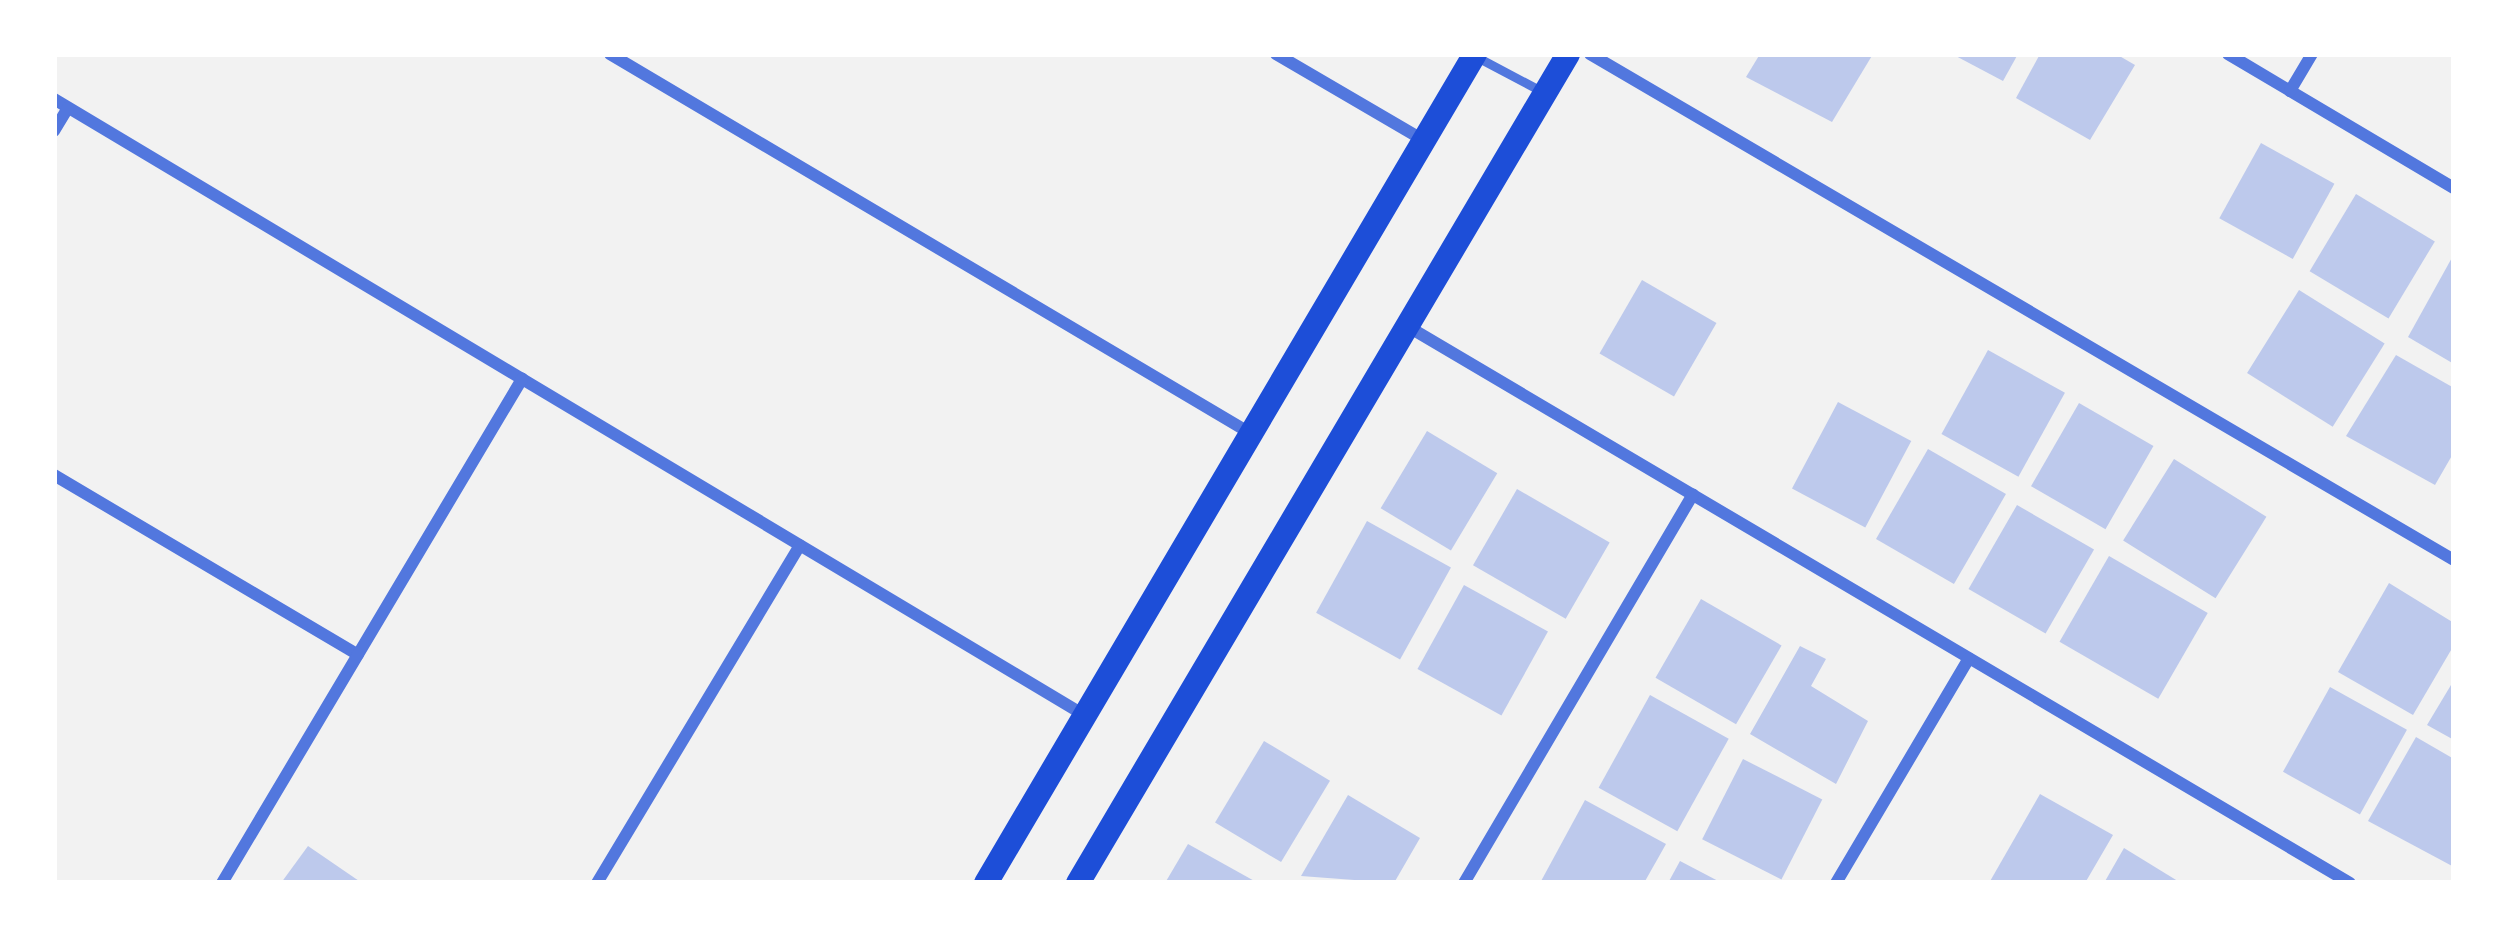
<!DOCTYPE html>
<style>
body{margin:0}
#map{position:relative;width:2508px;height:937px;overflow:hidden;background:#f2f2f2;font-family:"Open Sans",sans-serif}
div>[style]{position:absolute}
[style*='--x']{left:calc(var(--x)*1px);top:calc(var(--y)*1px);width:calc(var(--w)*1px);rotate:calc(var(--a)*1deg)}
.building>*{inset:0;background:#bdc9ec;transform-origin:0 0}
.service>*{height:9px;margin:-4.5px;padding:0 4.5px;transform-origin:4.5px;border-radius:4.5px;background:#5277de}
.minor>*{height:12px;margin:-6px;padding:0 6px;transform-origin:6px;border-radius:6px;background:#5277de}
.secondary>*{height:24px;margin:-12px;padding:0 12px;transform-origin:12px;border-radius:12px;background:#1d4ed8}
span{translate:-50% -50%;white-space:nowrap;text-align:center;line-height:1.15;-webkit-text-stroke:9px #fff;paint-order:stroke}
.frame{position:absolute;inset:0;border:57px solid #fff;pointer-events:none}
</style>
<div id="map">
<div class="building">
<div style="clip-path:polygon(1760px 54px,1873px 54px,1832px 122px,1746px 77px)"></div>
<div style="clip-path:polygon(1952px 54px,2018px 54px,2003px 81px)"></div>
<div style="clip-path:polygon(2040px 54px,2116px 54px,2135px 65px,2090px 140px,2016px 98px)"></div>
<div style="left:2261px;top:143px;width:84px;height:86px;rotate:29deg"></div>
<div style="left:2356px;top:194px;width:92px;height:90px;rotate:31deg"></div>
<div style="clip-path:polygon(2454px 254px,2454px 364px,2408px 337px)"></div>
<div style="left:1642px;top:280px;width:86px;height:85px;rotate:30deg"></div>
<div style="left:2299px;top:290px;width:101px;height:98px;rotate:32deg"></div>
<div style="left:1988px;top:350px;width:88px;height:96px;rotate:29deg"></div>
<div style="clip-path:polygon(2396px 355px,2454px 388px,2454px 452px,2435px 485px,2346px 436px)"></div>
<div style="left:1838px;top:402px;width:83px;height:98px;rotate:28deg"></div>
<div style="left:2079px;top:403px;width:86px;height:96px;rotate:30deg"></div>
<div style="left:1427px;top:431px;width:82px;height:90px;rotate:31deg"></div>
<div style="left:1928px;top:449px;width:90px;height:104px;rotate:30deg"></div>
<div style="left:2174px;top:459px;width:109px;height:96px;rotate:32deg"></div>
<div style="left:1517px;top:489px;width:107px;height:88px;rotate:30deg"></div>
<div style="left:2017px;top:505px;width:89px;height:97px;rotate:30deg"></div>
<div style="left:1367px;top:521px;width:96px;height:105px;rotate:29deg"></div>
<div style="left:2109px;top:556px;width:114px;height:99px;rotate:30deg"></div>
<div style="clip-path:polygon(2389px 583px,2454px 623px,2454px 645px,2413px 715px,2338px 672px)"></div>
<div style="left:1464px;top:585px;width:96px;height:96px;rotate:29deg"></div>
<div style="left:1701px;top:599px;width:93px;height:91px;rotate:30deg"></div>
<div style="clip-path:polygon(1800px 646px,1826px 659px,1811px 686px,1868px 721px,1836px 784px,1750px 734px)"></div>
<div style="clip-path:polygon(2454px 680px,2454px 740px,2427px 725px)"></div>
<div style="left:2330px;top:687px;width:88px;height:97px;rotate:29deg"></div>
<div style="left:1650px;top:695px;width:90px;height:106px;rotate:29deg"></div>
<div style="clip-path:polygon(2416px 737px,2454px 759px,2454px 867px,2368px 821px)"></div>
<div style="left:1264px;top:741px;width:77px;height:95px;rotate:31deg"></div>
<div style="left:1743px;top:759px;width:89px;height:90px;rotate:27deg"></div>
<div style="clip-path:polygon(2040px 794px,2113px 835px,2085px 883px,1989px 883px)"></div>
<div style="clip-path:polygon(1348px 795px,1420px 838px,1394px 883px,1301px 876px)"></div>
<div style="clip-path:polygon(1585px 800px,1666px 844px,1644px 883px,1540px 883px)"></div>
<div style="clip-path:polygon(1188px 844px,1258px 883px,1165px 883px)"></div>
<div style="clip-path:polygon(308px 846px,362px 883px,281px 883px)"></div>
<div style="clip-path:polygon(2124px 848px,2181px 883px,2104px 883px)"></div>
<div style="clip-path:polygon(1680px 861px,1722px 883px,1668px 883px)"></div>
</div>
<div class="service">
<div style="--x:1475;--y:56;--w:79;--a:27.9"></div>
</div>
<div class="minor">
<div style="--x:610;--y:54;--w:744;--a:30.63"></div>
<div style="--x:1276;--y:54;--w:170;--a:30.3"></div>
<div style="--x:1590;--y:54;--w:1001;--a:30.36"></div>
<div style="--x:2228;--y:54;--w:263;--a:30.7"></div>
<div style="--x:2290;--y:91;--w:43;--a:-59.3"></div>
<div style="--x:54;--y:99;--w:1200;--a:30.88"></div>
<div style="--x:54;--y:131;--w:27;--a:-59"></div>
<div style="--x:1407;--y:326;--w:1095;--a:30.57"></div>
<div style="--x:54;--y:475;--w:353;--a:30.6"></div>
<div style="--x:222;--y:883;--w:587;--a:-59.24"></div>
<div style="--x:597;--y:883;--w:394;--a:-59"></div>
<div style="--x:1464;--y:883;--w:451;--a:-59.5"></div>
<div style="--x:1836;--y:883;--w:261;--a:-59.4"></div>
</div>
<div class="secondary">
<div style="--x:986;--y:883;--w:962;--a:-59.47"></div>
<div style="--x:1078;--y:883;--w:963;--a:-59.41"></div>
</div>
<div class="frame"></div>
</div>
